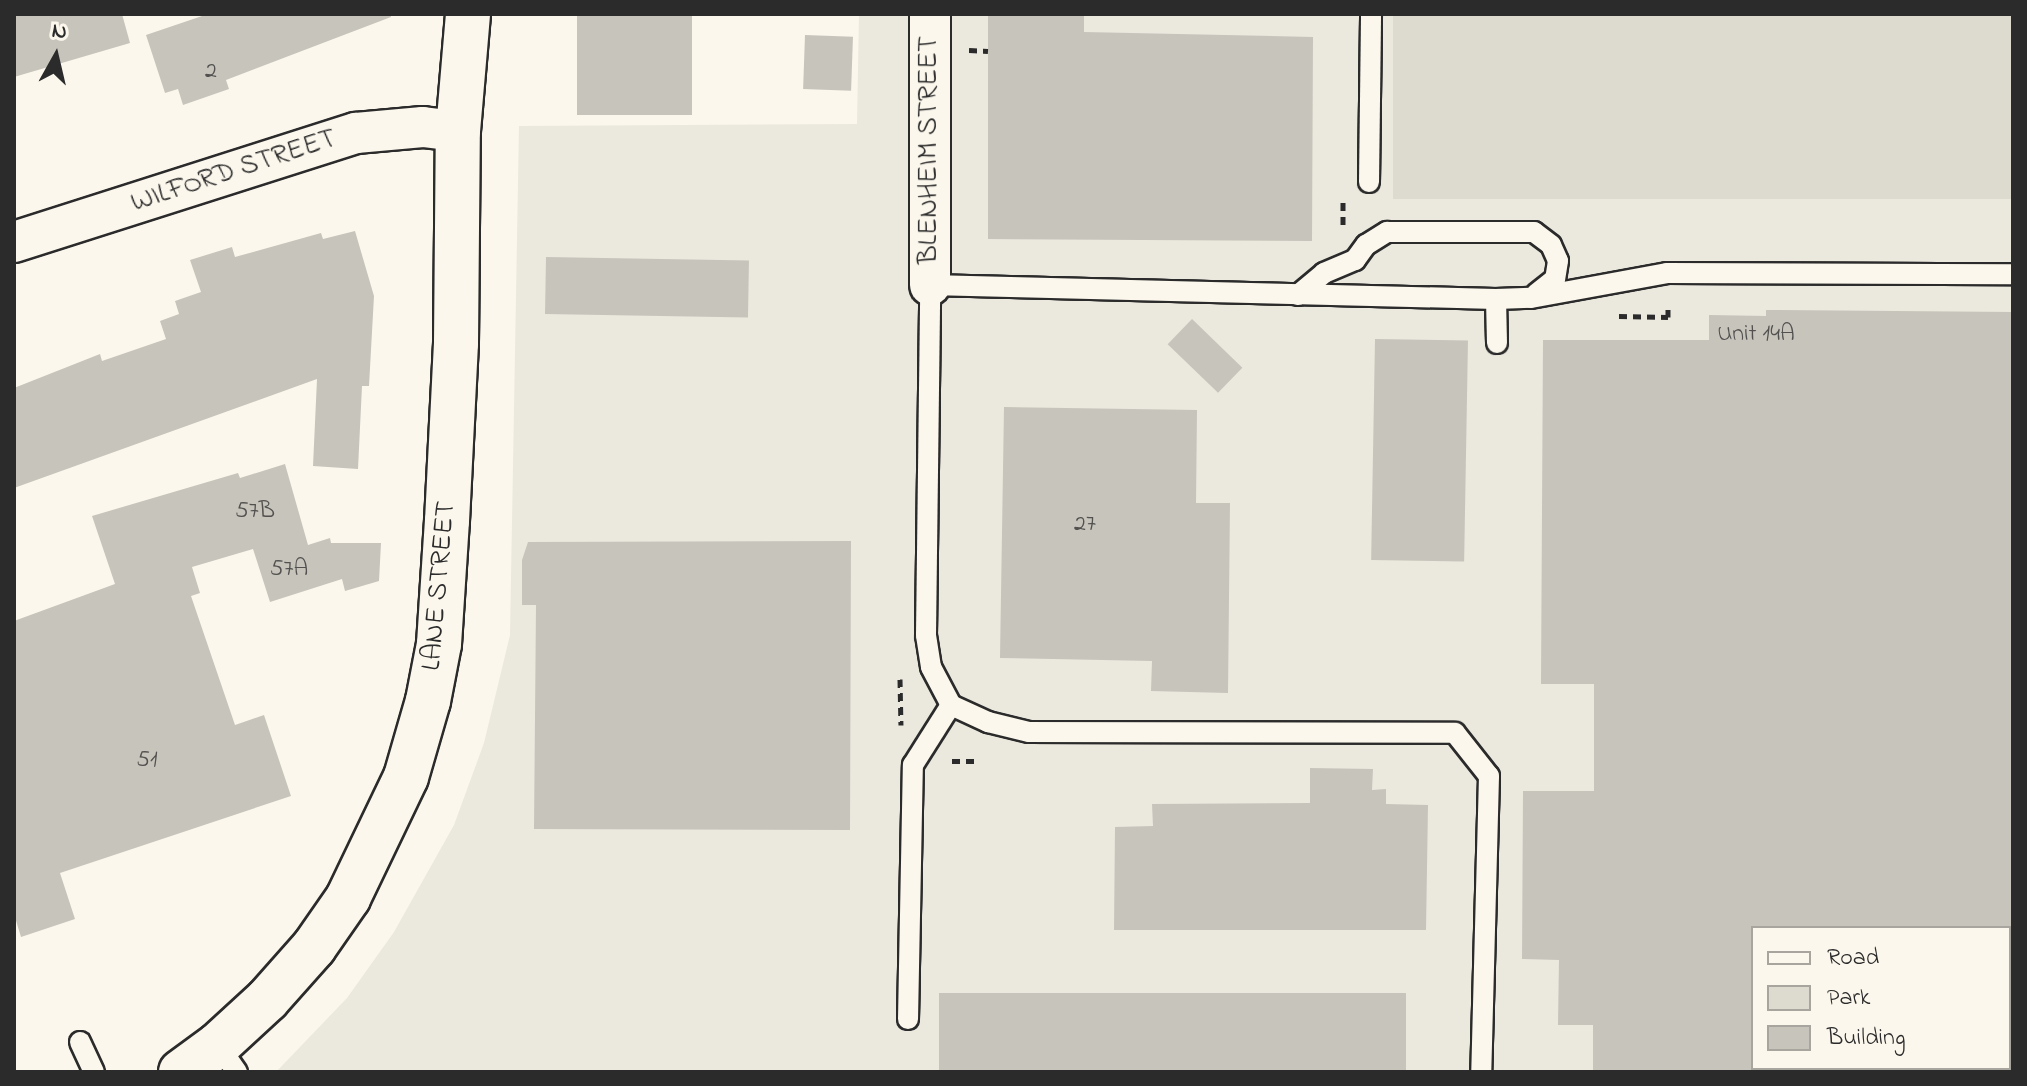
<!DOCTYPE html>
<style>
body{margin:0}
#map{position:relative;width:2027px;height:1086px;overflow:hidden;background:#fbf7ec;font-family:"Indie Flower",sans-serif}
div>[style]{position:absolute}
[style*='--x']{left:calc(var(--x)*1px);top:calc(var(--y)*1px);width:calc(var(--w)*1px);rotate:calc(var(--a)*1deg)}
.built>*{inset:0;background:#ebe8de}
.green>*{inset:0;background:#dddad0;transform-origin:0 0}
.building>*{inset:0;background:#c7c4bc;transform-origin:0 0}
.path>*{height:5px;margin-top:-2.5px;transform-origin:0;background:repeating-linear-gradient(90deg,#2b2b2b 0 8px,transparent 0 14px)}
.roads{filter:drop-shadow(2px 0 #2b2b2b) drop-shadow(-2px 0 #2b2b2b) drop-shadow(0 2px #2b2b2b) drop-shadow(0 -2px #2b2b2b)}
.lane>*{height:20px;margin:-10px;padding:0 10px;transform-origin:10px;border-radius:10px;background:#fbf7ec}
.street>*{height:40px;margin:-20px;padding:0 20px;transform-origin:20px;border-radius:20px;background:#fbf7ec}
.secondary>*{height:44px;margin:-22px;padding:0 22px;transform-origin:22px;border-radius:22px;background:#fbf7ec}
span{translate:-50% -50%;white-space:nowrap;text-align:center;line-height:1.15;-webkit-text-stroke:6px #fbf7ec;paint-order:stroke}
.number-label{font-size:24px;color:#52514f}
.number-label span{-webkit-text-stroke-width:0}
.street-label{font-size:28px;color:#2b2b2b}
.frame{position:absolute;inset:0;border:16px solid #2b2b2b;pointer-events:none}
.legend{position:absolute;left:1751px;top:926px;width:260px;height:144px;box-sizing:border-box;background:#fbf7ec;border:2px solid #a8a59f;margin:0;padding:10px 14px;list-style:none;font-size:24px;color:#2b2b2b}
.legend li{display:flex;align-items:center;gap:16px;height:40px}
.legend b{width:40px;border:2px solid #a8a59f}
.north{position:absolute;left:16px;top:16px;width:80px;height:80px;-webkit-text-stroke:6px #fbf7ec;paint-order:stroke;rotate:8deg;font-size:22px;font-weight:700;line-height:32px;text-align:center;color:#2b2b2b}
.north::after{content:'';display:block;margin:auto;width:28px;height:36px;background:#2b2b2b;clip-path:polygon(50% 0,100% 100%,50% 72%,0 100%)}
</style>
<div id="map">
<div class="built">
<div style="clip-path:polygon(evenodd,859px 14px,2013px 14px,2013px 1072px,276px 1072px,347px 998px,394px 932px,454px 825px,484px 743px,510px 635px,519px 126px,857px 124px,859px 14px,1753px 928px,2009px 928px,2009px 1068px,1753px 1068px,1753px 928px)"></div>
</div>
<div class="green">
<div style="left:1393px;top:14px;width:620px;height:185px"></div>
</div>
<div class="building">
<div style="clip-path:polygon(14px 14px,122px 14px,130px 43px,14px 77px)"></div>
<div style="clip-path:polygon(208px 14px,390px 14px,391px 17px,226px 80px,229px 89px,183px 105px,178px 89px,165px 93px,146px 35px)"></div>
<div style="left:577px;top:14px;width:115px;height:101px"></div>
<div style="clip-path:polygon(988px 14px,1084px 14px,1084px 32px,1313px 37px,1312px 241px,988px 239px)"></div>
<div style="left:805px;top:35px;width:48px;height:54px;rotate:2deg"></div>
<div style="clip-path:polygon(355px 231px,374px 296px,369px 386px,362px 386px,358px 469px,313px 466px,317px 379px,14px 488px,14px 388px,100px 354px,102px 361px,166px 339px,160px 321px,179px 314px,175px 301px,201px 292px,190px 260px,232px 247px,235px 257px,321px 233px,323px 239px)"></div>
<div style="left:546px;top:257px;width:203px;height:57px;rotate:1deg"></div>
<div style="clip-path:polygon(1766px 310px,2013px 312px,2013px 928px,1753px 928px,1753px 1072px,1593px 1072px,1593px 1025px,1558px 1025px,1559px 960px,1522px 959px,1523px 791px,1594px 791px,1594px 684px,1541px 684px,1543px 340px,1709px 340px,1709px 315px,1766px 316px)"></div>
<div style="left:1192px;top:319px;width:70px;height:35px;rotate:44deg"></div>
<div style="left:1375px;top:339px;width:93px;height:221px;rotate:1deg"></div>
<div style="clip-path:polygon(1004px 407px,1197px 410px,1196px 503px,1230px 503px,1228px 693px,1151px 691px,1152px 661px,1000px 658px)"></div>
<div style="clip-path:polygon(285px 464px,308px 545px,330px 538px,331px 543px,381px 543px,379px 581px,345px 591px,342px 579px,270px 602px,253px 549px,192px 567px,200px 593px,191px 596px,235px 725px,264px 715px,291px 796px,60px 873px,75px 919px,21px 937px,14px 914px,14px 621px,115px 584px,92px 516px,238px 473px,240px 478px)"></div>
<div style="clip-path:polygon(851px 541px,850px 830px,534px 829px,536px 605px,522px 605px,522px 560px,528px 542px)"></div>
<div style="clip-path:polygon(1310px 768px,1373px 769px,1372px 790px,1386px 789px,1386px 804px,1428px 805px,1426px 930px,1114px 930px,1115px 827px,1153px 826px,1152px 804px,1310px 803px)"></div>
<div style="left:939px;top:993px;width:467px;height:79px"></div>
</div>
<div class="path">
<div style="--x:969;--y:50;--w:19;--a:3"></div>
<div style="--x:1343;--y:225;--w:26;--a:-90"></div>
<div style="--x:1619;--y:316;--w:49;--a:1.2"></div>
<div style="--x:1668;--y:317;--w:13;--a:-90"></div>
<div style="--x:900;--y:679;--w:46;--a:88.8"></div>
<div style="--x:952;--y:761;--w:22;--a:0"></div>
</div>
<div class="roads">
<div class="lane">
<div style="--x:1369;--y:182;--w:168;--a:-89.3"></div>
<div style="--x:1298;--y:295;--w:34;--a:-40"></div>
<div style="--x:1324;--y:273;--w:34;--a:-23"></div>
<div style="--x:1355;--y:260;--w:19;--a:-54"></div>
<div style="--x:1366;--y:245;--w:25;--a:-32"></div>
<div style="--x:1387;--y:232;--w:147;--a:0"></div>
<div style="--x:1534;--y:232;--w:21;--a:37"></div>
<div style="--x:1551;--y:245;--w:17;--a:66"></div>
<div style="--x:1558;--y:261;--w:18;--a:99"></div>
<div style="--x:1555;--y:279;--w:24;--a:142"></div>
<div style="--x:1496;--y:299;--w:44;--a:88.7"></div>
<div style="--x:951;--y:705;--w:41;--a:24.7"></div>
<div style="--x:988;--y:722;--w:42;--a:13.7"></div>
<div style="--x:1029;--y:732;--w:426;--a:0.1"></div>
<div style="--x:1455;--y:733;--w:55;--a:51.7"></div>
<div style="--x:1489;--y:776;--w:296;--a:91.5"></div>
<div style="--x:908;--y:1019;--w:254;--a:-88.9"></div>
<div style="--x:913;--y:765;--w:71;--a:-57.7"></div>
<div style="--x:951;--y:705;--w:43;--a:-117.8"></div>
<div style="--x:931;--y:667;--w:32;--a:-99"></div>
<div style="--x:926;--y:635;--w:350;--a:-89.3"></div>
<div style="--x:930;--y:285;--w:566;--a:1.42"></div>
<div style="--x:1496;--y:299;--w:35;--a:-2"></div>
<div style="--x:1531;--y:298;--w:138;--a:-10.4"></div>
<div style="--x:1667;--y:273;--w:346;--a:0.2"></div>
<div style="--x:80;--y:1042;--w:33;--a:65"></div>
<div style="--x:218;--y:1045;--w:33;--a:55"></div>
</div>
<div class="street">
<div style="--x:14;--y:242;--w:359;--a:-17.7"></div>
<div style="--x:356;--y:133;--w:67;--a:-5.1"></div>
<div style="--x:423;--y:127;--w:35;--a:7"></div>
<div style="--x:930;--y:285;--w:271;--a:-90"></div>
</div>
<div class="secondary">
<div style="--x:181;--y:1072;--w:46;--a:-36.1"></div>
<div style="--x:218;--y:1045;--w:67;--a:-42.6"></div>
<div style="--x:267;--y:1000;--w:71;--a:-48.4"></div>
<div style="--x:314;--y:947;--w:60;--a:-55.2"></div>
<div style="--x:348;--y:898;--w:134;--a:-64.4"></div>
<div style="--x:406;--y:777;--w:79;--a:-73.9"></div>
<div style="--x:428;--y:701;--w:58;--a:-79.1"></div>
<div style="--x:439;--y:644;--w:123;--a:-86.3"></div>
<div style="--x:447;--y:521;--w:178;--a:-87.1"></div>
<div style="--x:456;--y:343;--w:212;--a:-89.5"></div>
<div style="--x:458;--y:131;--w:117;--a:-85.1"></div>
</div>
</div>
<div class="number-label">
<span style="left:211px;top:72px">2</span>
<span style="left:1756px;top:335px">Unit 14A</span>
<span style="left:255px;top:512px">57B</span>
<span style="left:1085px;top:525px">27</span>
<span style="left:289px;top:570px">57A</span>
<span style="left:147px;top:761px">51</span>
</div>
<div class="street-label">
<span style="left:930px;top:150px;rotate:-90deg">BLENHEIM STREET</span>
<span style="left:234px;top:172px;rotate:-18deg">WILFORD STREET</span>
<span style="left:440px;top:586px;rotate:-85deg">LANE STREET</span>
</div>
<div class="frame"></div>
<ul class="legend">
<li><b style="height:10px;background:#fbf7ec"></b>Road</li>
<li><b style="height:22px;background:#dddad0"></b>Park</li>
<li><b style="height:22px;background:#c7c4bc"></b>Building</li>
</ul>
<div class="north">N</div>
</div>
